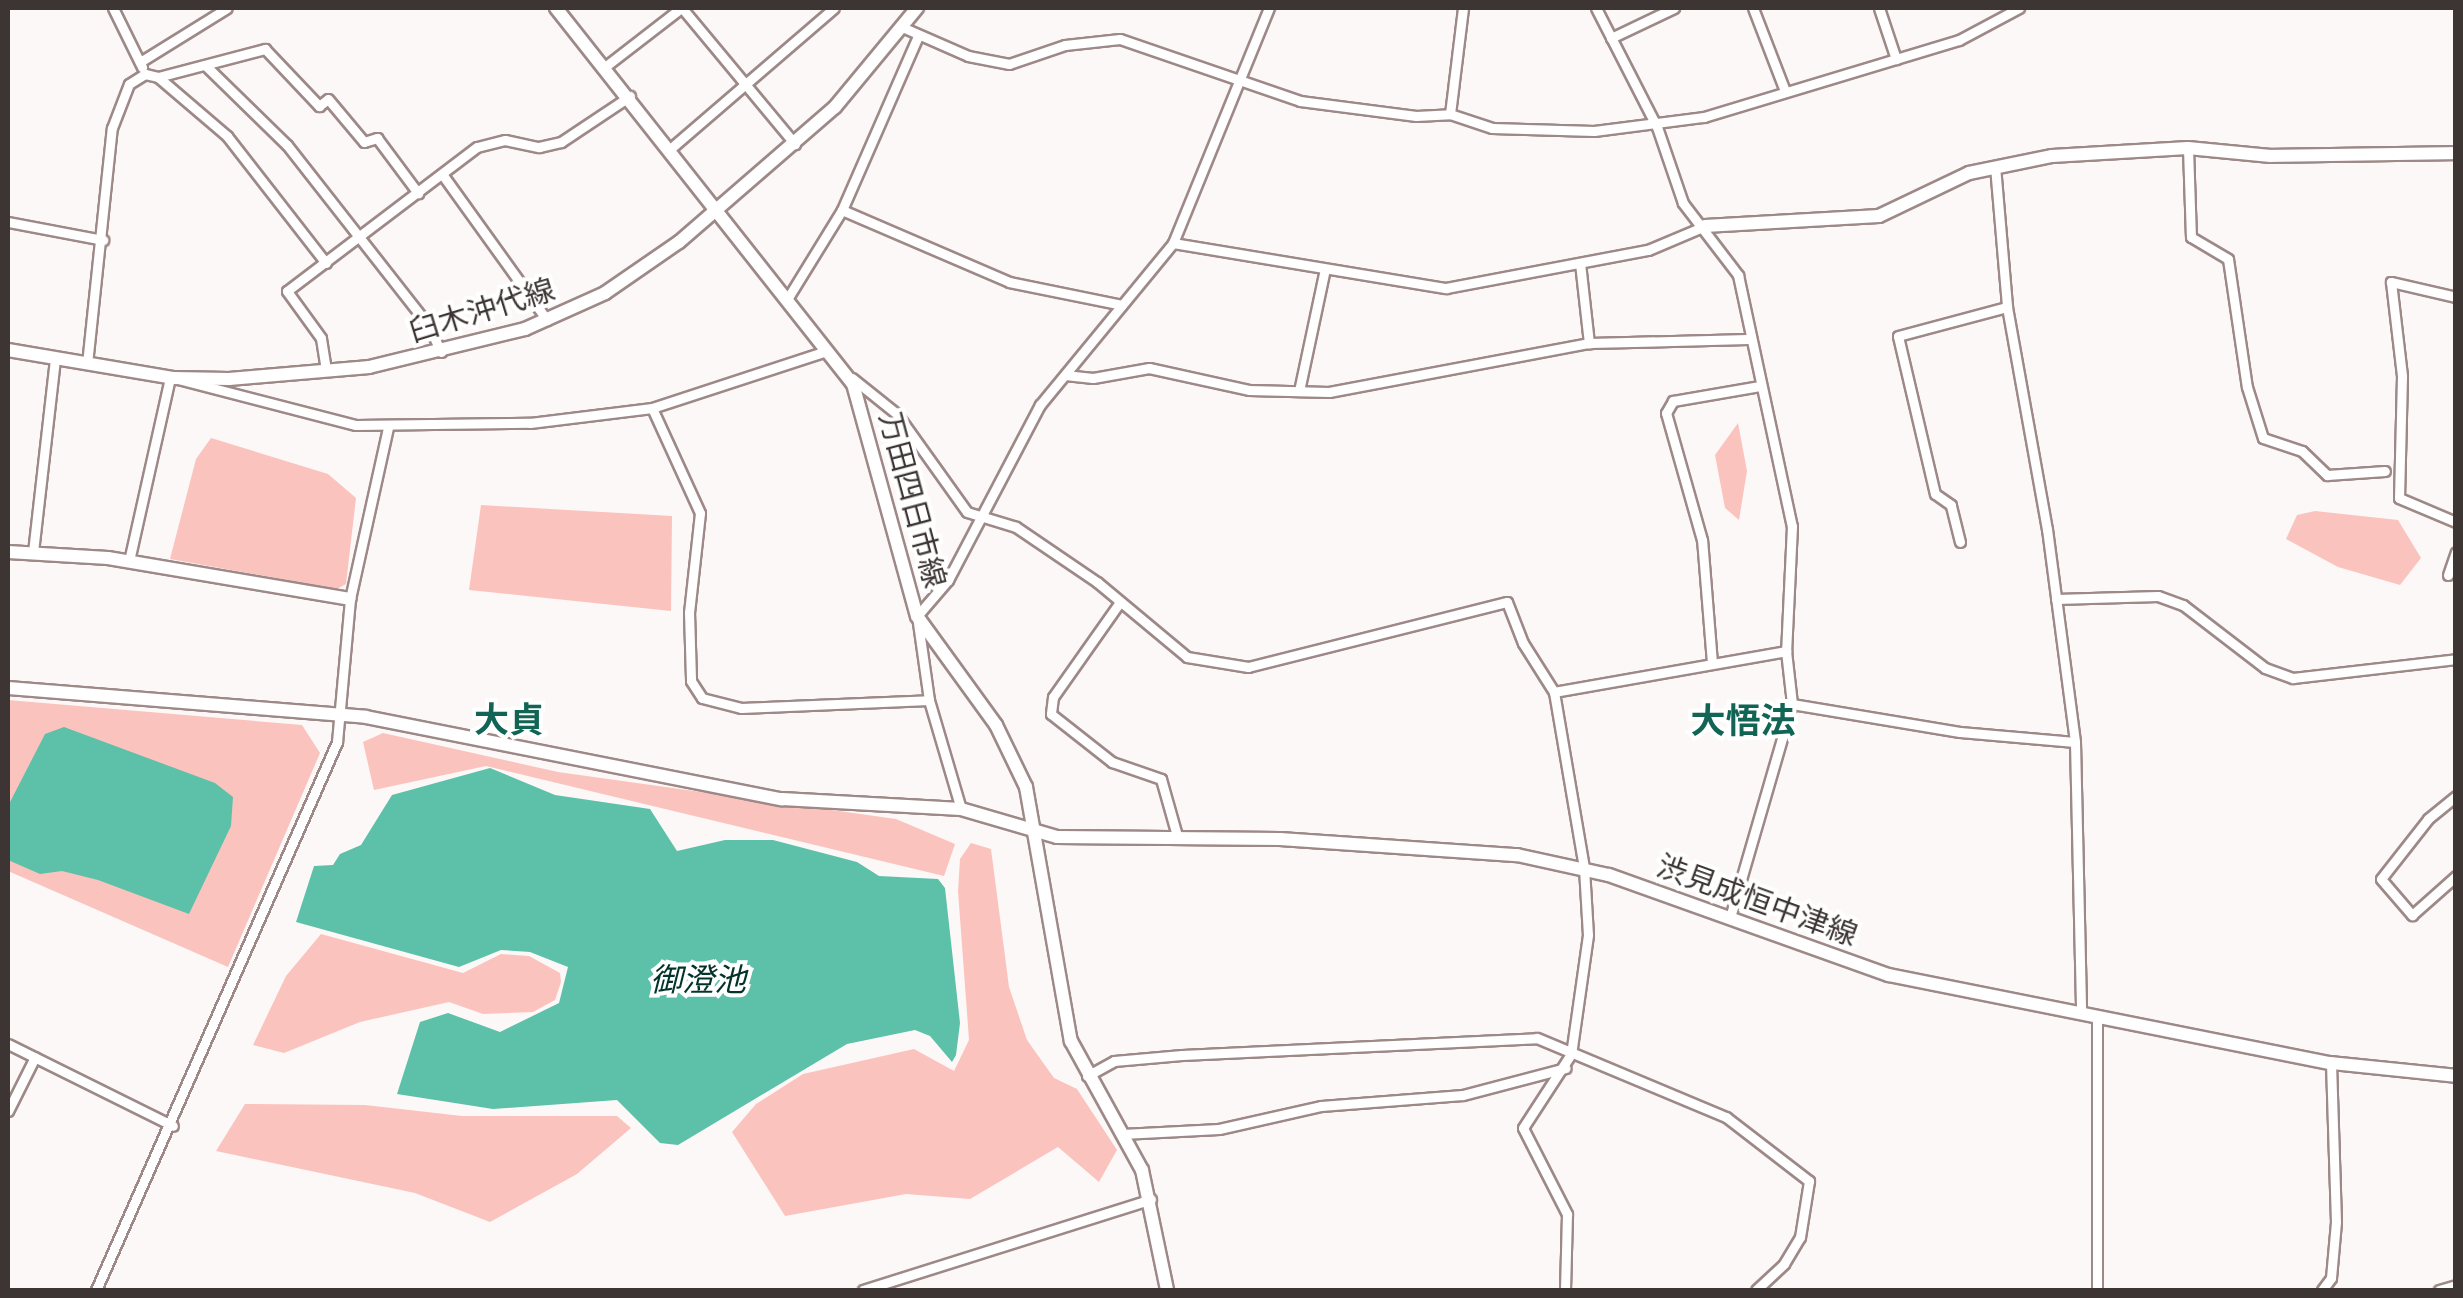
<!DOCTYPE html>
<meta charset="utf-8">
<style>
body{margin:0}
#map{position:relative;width:2463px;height:1298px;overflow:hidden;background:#fcf8f7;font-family:"Crimson Pro","Noto Sans JP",serif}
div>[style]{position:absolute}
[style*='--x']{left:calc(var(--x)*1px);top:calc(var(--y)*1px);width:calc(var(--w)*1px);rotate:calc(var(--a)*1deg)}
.green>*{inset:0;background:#fbc3be}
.water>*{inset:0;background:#5cc1a8}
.roads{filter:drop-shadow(2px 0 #9d8987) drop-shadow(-2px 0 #9d8987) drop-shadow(0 2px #9d8987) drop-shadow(0 -2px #9d8987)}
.street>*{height:9px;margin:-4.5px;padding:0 4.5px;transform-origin:4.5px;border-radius:4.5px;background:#fff}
.secondary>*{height:12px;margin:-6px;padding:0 6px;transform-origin:6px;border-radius:6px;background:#fff}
span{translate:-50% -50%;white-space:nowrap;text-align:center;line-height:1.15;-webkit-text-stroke:8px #fff;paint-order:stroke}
.street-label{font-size:30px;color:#3d3534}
.water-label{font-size:32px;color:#03342a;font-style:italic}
.quarter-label{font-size:35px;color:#126554;font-weight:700}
.frame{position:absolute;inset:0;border:10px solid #3d3534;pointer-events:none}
</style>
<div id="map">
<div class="green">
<div style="clip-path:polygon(1738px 423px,1747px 471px,1739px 520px,1725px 508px,1715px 455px)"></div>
<div style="clip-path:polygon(211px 438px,328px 474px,356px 498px,346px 584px,337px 589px,170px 559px,196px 459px)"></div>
<div style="clip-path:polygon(481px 505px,672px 516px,671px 611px,469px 590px)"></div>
<div style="clip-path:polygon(2315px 511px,2398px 520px,2421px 558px,2400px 585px,2338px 567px,2286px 539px,2297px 515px)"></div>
<div style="clip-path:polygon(8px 700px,302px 725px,320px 753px,228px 967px,8px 871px)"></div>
<div style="clip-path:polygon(383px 733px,558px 772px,896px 819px,955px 844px,944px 876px,486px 766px,374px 790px,363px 742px)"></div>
<div style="clip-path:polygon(971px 843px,991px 849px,1009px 987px,1027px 1040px,1054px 1078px,1077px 1089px,1117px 1150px,1099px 1182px,1058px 1147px,970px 1199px,906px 1194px,785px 1216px,732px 1132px,756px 1104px,803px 1074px,914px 1049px,954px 1071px,969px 1040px,958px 891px,960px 859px)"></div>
<div style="clip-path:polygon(321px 934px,463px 973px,501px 954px,529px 956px,560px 973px,561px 982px,555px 1000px,533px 1012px,483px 1014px,449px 1002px,360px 1022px,284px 1053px,253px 1045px,286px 976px)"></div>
<div style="clip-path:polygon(245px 1104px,365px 1105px,462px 1116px,617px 1116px,631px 1128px,577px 1174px,490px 1222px,415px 1193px,216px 1151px)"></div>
</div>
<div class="water">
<div style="clip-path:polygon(64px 727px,215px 783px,233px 797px,231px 826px,189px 914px,98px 880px,62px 871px,40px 874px,8px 860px,8px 806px,45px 734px)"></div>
<div style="clip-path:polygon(490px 768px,555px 795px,650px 809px,677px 851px,725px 840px,773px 840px,857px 862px,879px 876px,938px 879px,945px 888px,960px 1023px,956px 1055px,952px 1062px,930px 1036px,915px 1030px,847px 1044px,678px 1145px,660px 1143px,617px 1100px,493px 1109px,397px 1094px,420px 1022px,448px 1013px,500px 1032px,559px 1003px,568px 967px,530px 952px,501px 950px,459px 967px,296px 922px,314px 866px,333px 865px,340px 854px,361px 845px,392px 795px)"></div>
</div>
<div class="roads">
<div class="street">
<div style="--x:113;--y:8;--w:66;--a:63.8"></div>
<div style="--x:682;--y:8;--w:177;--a:50.3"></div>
<div style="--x:1596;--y:8;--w:134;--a:62.9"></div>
<div style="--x:1657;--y:127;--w:80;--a:71.1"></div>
<div style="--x:1683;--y:203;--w:91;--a:52.6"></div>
<div style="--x:1738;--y:275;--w:257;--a:77.9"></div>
<div style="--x:1792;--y:526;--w:125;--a:92.7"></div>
<div style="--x:1786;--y:651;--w:53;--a:83.5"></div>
<div style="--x:1792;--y:704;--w:223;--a:106.2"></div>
<div style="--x:1753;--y:8;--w:89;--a:68.9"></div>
<div style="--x:1879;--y:8;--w:54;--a:71.6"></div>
<div style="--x:902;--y:27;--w:72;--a:23.7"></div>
<div style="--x:968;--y:56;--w:42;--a:11"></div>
<div style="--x:1009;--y:64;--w:59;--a:-18.7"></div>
<div style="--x:1065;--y:45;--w:55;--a:-6.2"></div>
<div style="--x:1120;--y:39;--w:190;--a:19"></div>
<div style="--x:1300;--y:101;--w:117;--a:7.4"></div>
<div style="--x:1416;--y:116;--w:34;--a:-3"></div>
<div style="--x:1450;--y:114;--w:44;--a:18.4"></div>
<div style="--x:1492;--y:128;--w:102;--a:1.7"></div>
<div style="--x:1594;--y:131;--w:111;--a:-7.3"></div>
<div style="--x:1704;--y:117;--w:266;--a:-16.8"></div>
<div style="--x:1959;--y:40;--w:68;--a:-28.1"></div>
<div style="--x:1611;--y:38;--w:70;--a:-25.5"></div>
<div style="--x:140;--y:62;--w:102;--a:-31.8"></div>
<div style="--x:206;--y:66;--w:113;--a:44.3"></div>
<div style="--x:287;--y:145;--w:229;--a:51.9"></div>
<div style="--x:428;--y:325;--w:30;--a:64"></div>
<div style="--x:606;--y:66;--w:95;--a:-37.7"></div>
<div style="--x:158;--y:77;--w:91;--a:40.5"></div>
<div style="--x:227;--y:136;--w:161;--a:52.1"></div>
<div style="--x:1450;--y:114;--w:107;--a:-83"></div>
<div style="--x:2188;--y:148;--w:89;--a:88.1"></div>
<div style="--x:2191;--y:237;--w:43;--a:30.7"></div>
<div style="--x:2228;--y:259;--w:129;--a:81.6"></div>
<div style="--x:2247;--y:387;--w:53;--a:72.6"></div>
<div style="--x:2263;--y:438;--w:41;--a:18.4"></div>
<div style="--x:2302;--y:451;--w:35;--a:44"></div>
<div style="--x:2327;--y:475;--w:58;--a:-3.9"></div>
<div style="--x:670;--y:149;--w:216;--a:-40.7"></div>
<div style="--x:1995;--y:166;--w:142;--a:85.1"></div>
<div style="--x:2007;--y:307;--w:226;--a:79.8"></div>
<div style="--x:2047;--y:529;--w:215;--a:82.5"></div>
<div style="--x:2075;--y:742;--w:270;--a:88.7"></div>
<div style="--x:442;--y:174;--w:180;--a:54.3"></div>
<div style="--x:842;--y:210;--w:182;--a:23.3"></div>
<div style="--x:1009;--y:282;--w:115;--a:11.5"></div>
<div style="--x:8;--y:222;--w:97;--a:10.7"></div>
<div style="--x:1173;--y:243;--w:277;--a:9.4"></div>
<div style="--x:1446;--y:288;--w:206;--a:-10.7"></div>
<div style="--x:1648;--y:250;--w:62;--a:-22.8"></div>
<div style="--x:1580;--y:263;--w:81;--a:83.6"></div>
<div style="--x:2456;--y:297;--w:67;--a:-167"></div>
<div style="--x:2391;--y:282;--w:95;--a:83.3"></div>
<div style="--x:2402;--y:376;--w:122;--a:91.4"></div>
<div style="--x:2399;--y:498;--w:62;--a:22.8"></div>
<div style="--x:786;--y:301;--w:107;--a:-58.4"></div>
<div style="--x:842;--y:210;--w:188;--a:-66.4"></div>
<div style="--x:87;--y:364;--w:237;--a:-84"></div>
<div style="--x:112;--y:128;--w:47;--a:-68.9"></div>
<div style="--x:129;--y:84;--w:19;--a:-32"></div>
<div style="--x:145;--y:74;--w:13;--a:13"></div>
<div style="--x:158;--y:77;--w:111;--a:-14.7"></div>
<div style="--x:265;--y:49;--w:79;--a:46.5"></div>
<div style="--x:319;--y:106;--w:11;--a:-38"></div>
<div style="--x:328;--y:99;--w:56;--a:50.1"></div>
<div style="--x:364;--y:142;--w:14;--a:-17"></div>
<div style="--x:377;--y:138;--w:69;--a:53.3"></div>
<div style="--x:326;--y:370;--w:32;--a:-99"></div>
<div style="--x:321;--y:338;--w:58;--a:-125.9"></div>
<div style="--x:287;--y:291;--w:238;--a:-37.2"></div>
<div style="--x:477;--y:147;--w:29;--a:-14"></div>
<div style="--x:505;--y:140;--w:35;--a:12"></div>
<div style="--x:539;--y:147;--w:23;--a:-13"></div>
<div style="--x:561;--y:142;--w:83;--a:-33.7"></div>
<div style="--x:1065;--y:375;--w:28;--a:6"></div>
<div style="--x:1093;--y:378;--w:57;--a:-10.1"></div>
<div style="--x:1149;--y:368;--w:102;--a:12.4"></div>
<div style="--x:1249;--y:390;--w:80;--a:1.4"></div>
<div style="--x:1329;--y:392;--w:265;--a:-10.7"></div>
<div style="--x:1589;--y:343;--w:159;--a:-1.4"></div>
<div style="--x:852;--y:378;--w:58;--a:38.7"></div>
<div style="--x:897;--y:414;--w:120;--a:54.5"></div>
<div style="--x:967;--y:512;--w:51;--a:17"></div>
<div style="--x:1016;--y:527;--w:98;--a:34.2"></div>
<div style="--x:1097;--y:582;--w:117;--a:39.8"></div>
<div style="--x:1187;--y:657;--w:62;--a:9.3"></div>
<div style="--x:1248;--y:667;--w:267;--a:-14.1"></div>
<div style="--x:1507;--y:602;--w:44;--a:68.7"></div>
<div style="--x:1523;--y:643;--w:58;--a:57.7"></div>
<div style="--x:1554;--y:692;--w:179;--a:80.3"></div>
<div style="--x:1584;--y:868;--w:67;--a:86.6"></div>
<div style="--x:1588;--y:935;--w:120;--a:98.1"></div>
<div style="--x:1571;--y:1054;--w:88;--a:123"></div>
<div style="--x:1523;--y:1128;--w:97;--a:62.9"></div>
<div style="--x:1567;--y:1214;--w:76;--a:91.5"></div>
<div style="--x:1299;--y:391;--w:125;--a:-78"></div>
<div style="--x:652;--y:408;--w:115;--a:65.4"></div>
<div style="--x:700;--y:513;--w:100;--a:96.3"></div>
<div style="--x:689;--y:612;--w:69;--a:88.3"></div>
<div style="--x:691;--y:681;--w:20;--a:57"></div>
<div style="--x:702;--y:698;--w:40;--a:14.4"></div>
<div style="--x:741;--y:708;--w:188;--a:-2.4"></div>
<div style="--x:1960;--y:542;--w:38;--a:-104"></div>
<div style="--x:1951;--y:505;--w:19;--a:-145"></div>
<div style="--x:1935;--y:494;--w:162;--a:-103.2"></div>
<div style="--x:1898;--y:336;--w:113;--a:-14.9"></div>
<div style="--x:33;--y:552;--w:195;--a:-83.5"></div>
<div style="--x:129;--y:561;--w:189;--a:-77.4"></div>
<div style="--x:170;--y:377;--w:192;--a:14.5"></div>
<div style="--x:356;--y:425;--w:174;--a:-0.7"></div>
<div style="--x:530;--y:423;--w:123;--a:-7"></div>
<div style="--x:652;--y:408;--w:183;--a:-18.1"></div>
<div style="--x:2448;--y:575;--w:24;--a:-71"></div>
<div style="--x:2056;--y:599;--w:102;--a:-1.7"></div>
<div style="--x:2158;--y:596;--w:27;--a:20"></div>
<div style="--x:2183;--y:605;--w:103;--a:37.5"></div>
<div style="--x:2265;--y:668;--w:30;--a:20"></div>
<div style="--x:2293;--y:678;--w:164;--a:-6.6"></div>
<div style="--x:1120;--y:602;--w:116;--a:125.2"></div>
<div style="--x:1053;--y:697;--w:17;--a:97"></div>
<div style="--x:1051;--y:714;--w:78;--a:38.2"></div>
<div style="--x:1112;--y:762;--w:52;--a:19.1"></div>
<div style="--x:1161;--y:779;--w:62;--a:74.2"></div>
<div style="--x:1712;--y:663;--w:123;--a:-94.6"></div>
<div style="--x:1702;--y:540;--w:132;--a:-105.8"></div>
<div style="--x:1666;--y:413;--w:14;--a:-60"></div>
<div style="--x:1673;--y:401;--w:88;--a:-9.8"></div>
<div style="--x:1554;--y:692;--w:236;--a:-10"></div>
<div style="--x:1792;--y:704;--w:170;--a:9.5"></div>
<div style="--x:1960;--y:732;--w:115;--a:5"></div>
<div style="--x:2456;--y:796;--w:36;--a:141"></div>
<div style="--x:2428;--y:819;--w:76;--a:128.1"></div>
<div style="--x:2381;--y:879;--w:48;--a:49.3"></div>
<div style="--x:2412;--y:915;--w:59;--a:-41.6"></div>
<div style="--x:961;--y:809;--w:114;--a:-106.4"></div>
<div style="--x:929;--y:700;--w:85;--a:-98.1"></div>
<div style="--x:917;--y:616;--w:48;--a:-49.3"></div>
<div style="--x:948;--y:580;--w:198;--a:-62.3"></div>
<div style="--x:1040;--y:405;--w:210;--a:-50.6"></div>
<div style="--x:1173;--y:243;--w:254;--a:-67.8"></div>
<div style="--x:2097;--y:1016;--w:274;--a:90"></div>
<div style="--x:8;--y:1044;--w:184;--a:26.4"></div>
<div style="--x:1087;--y:1076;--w:31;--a:-29"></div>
<div style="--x:1114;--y:1061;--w:68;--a:-5"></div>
<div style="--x:1182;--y:1055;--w:355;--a:-2.7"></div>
<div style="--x:1537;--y:1038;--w:205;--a:22.7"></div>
<div style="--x:1726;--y:1117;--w:105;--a:37.6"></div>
<div style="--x:1809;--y:1181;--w:57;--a:99.1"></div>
<div style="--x:1800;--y:1237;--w:31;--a:121"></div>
<div style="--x:1784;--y:1264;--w:38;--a:137"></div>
<div style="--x:8;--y:1111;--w:60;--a:-63.4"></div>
<div style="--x:1122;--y:1134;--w:97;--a:-3"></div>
<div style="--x:1219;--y:1129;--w:105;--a:-12.7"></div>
<div style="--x:1321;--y:1106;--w:142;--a:-4.4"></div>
<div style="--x:1463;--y:1095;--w:106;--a:-14.7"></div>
<div style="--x:96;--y:1290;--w:599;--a:-66.26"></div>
<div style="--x:337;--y:742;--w:144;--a:-84.8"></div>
<div style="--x:350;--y:599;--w:175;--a:-77.5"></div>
<div style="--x:863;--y:1290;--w:302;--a:-17.5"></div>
<div style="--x:2322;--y:1290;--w:15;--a:-53"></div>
<div style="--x:2331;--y:1278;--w:56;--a:-84.9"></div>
<div style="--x:2336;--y:1222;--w:159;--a:-91.8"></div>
<div style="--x:2439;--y:1290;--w:18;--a:-16"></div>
</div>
<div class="secondary">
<div style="--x:556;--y:8;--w:479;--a:51.7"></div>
<div style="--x:853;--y:384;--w:241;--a:74.6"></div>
<div style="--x:917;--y:616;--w:135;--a:54.1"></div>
<div style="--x:996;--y:725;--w:69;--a:64.2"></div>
<div style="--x:1026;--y:787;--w:258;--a:80"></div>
<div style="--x:1071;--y:1041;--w:147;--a:61.2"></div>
<div style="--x:1142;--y:1170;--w:123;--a:78.2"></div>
<div style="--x:1705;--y:226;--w:174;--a:-3.3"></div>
<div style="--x:1879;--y:216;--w:100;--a:-25.5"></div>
<div style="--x:1969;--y:173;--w:85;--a:-11.6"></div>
<div style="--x:2052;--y:156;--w:136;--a:-3.4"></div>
<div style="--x:2188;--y:148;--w:83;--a:5.5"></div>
<div style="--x:2271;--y:156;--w:185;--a:-0.9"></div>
<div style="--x:8;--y:350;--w:167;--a:9.6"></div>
<div style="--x:173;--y:378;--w:56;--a:1"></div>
<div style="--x:229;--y:379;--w:141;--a:-4.9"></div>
<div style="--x:369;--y:367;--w:161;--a:-13.7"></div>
<div style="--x:525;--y:329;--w:88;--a:-24.2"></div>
<div style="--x:605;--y:293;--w:90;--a:-34.6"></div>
<div style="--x:679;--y:242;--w:206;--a:-40.9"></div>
<div style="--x:835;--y:107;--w:129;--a:-50.4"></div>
<div style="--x:8;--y:552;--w:100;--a:3.4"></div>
<div style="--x:108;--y:558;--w:245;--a:9.6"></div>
<div style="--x:8;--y:688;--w:359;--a:4.6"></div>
<div style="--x:366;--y:717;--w:424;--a:11.2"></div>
<div style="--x:782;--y:799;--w:179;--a:3.2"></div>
<div style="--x:961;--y:809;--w:100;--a:16.3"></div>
<div style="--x:1057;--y:837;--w:223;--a:0.5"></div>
<div style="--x:1280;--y:839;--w:238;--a:3.9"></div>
<div style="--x:1517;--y:855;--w:94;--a:12.3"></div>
<div style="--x:1609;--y:875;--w:297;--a:19.7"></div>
<div style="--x:1889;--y:975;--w:451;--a:11.3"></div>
<div style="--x:2331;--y:1063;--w:126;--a:5.9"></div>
</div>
</div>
<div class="street-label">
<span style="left:482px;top:311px;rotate:-17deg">臼木沖代線</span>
<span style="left:912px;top:500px;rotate:75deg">万田四日市線</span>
<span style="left:1757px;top:901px;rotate:20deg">渋見成恒中津線</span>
</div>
<div class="water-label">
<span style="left:698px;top:980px">御澄池</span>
</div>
<div class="quarter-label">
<span style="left:509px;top:721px">大貞</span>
<span style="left:1743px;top:722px">大悟法</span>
</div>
<div class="frame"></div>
</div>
